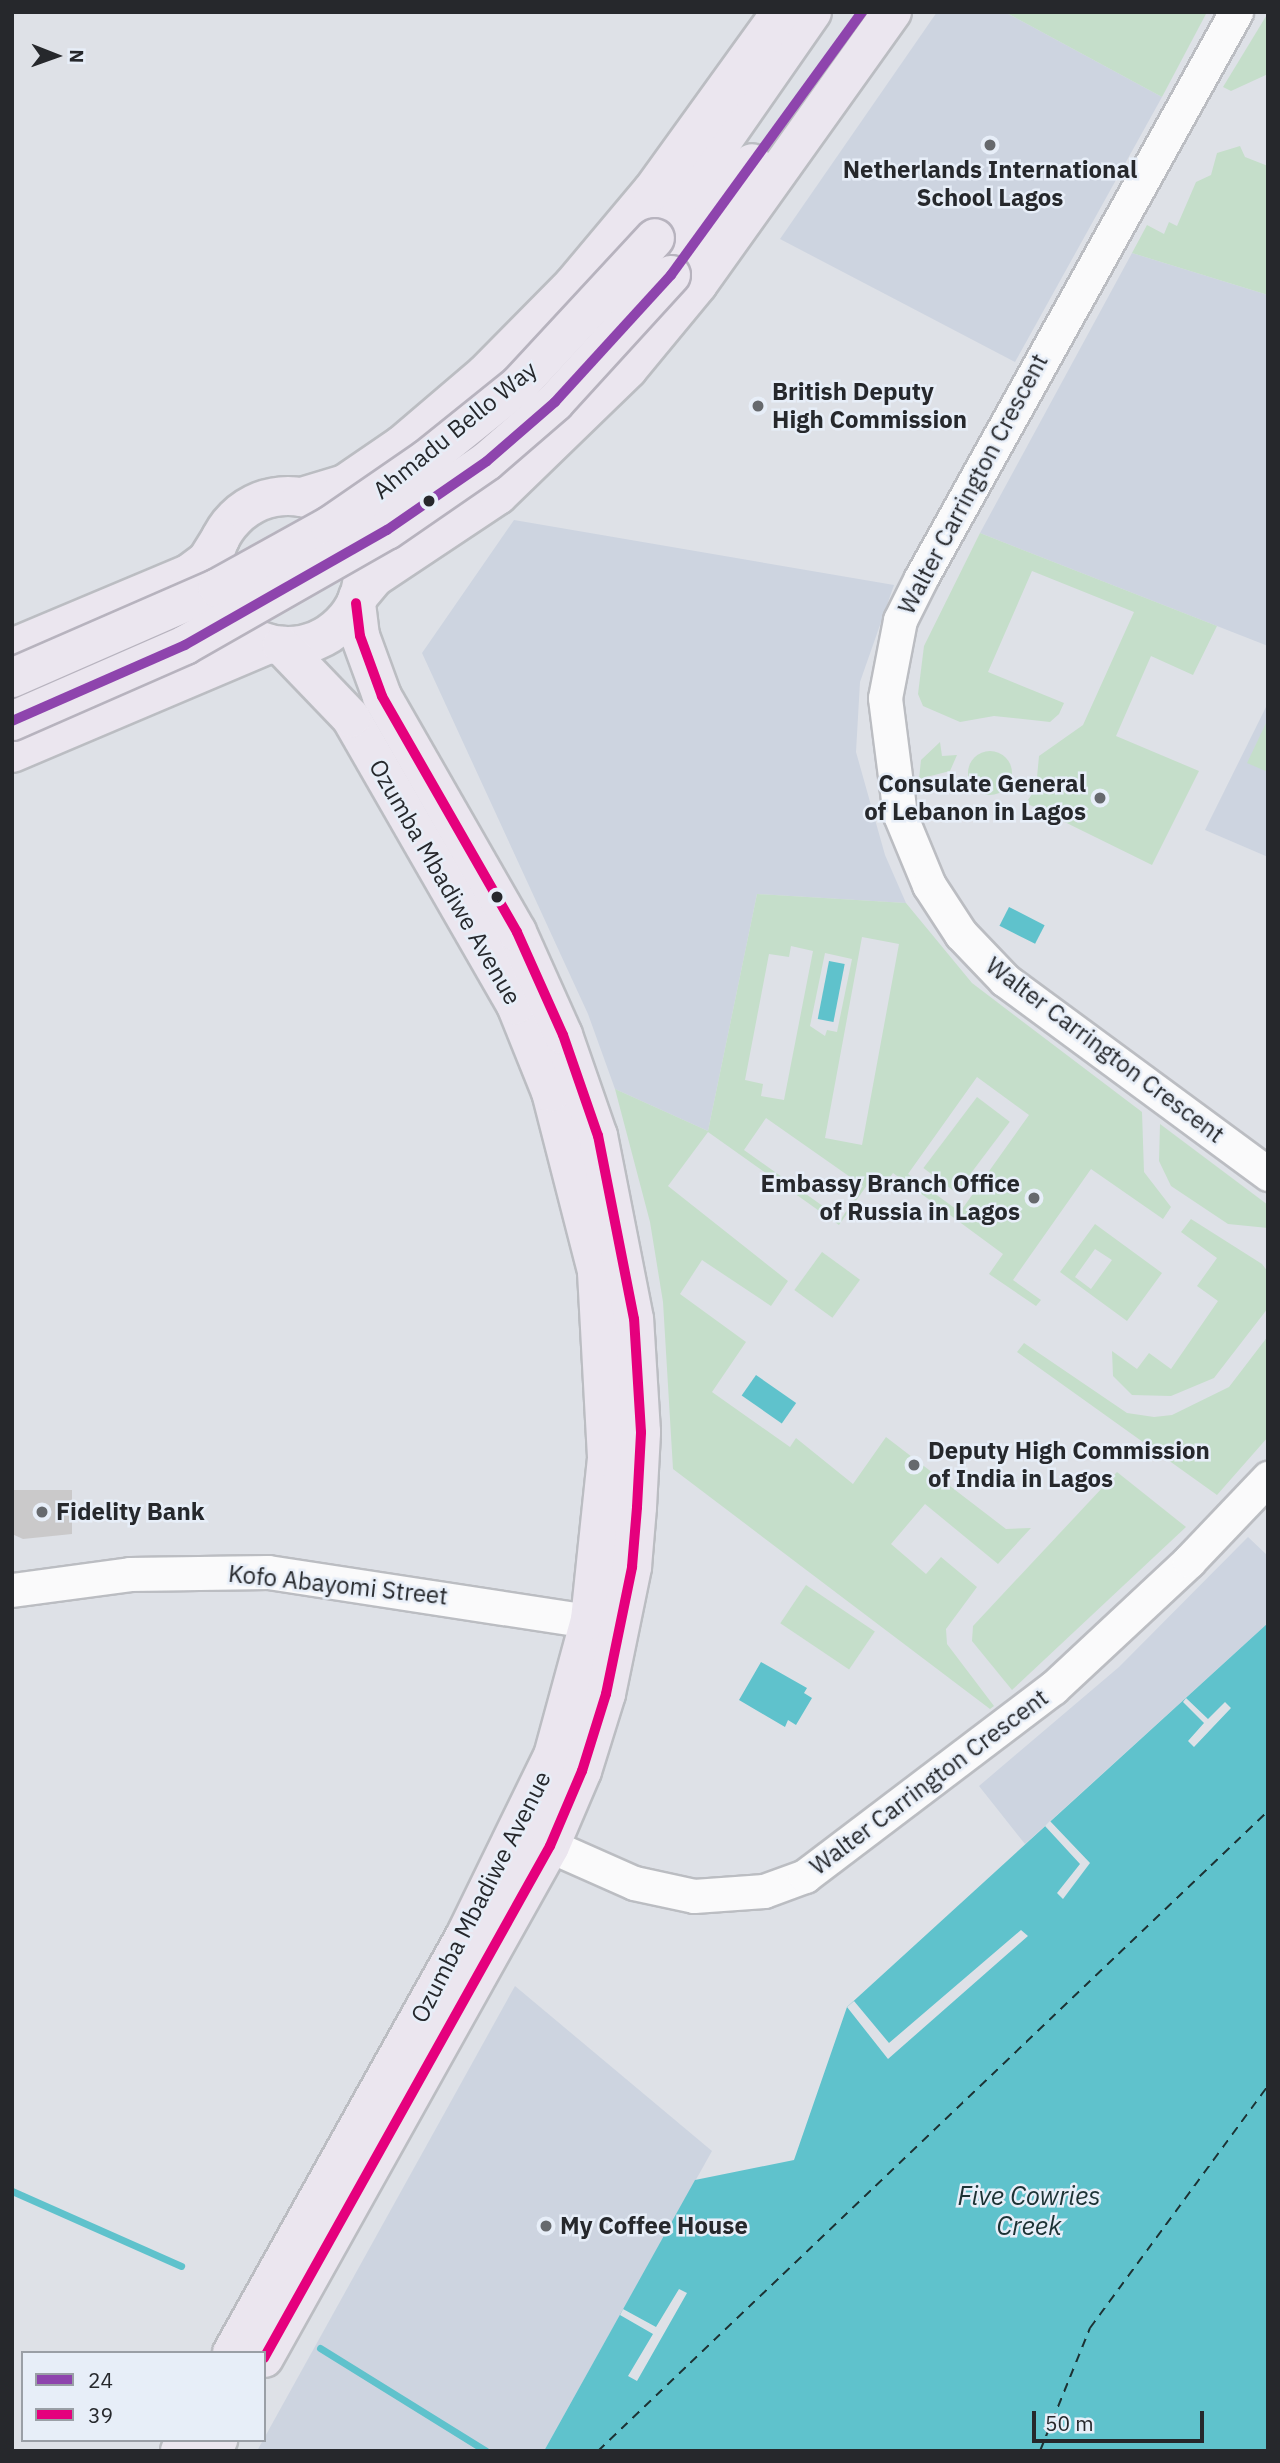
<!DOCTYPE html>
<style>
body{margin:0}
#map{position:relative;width:1280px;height:2463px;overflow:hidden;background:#dee1e7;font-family:"IBM Plex Sans",sans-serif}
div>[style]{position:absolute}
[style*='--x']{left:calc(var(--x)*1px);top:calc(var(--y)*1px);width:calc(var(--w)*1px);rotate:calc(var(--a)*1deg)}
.built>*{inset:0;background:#cdd4e0}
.green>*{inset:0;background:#c5deca;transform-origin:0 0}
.round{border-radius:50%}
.water>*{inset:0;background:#5fc2cc;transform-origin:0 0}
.pier>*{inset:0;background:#dee1e7}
.stream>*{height:7px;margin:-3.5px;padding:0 3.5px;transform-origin:3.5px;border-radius:3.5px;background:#5fc2cc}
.ferry>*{height:2px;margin-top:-1px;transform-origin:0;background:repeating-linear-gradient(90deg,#1c3234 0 9px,transparent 0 16px)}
.building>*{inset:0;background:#cac9ca}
.roads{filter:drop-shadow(2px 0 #bbbdc2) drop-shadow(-2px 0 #bbbdc2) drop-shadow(0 2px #bbbdc2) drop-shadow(0 -2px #bbbdc2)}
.minor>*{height:33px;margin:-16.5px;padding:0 16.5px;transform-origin:16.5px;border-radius:16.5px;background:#fafafb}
.highway>*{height:38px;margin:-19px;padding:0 19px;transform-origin:19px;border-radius:19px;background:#ebe6ef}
.highway>.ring{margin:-19px;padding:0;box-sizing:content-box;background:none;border:38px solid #ebe6ef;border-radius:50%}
.bridges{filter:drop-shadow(2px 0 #b7b3be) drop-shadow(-2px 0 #b7b3be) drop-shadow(0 2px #b7b3be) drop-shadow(0 -2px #b7b3be)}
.highway-bridge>*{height:38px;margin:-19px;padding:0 19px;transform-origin:19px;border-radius:19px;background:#ebe6ef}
.bus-1>*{height:10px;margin:-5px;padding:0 5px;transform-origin:5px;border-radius:5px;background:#8e44ad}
.bus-2>*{height:10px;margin:-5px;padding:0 5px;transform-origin:5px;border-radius:5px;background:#e5007d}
.dots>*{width:19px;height:19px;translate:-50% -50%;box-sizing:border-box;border:4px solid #e7eef8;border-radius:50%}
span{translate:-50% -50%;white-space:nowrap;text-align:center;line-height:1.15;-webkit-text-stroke:5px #e7eef8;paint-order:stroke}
.poi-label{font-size:24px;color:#26282c;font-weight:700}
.left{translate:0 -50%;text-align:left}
.right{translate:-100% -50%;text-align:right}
.street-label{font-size:24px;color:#26282c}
.water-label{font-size:26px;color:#1c3234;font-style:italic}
.frame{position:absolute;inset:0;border:14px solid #26282c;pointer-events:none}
.legend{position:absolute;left:21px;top:2351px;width:245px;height:91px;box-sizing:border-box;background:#e7eef8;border:2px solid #9a9fa6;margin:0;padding:9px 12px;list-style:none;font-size:21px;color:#26282c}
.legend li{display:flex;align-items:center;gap:14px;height:35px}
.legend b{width:35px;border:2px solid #9a9fa6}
.north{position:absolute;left:21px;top:21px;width:70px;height:70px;-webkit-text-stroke:5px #e7eef8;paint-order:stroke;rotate:91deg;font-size:19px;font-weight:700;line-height:28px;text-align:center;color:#26282c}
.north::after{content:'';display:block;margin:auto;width:24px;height:32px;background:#26282c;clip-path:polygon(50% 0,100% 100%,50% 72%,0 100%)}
.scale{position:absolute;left:1032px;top:2411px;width:172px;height:32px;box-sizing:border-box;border:4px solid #26282c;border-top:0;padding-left:9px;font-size:21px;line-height:24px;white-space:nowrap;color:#26282c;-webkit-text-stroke:5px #e7eef8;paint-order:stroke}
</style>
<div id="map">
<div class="built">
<div style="clip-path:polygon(937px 12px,1005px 12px,1162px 97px,1015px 362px,780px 239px)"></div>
<div style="clip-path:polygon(1132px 253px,1268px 295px,1268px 646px,980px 533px)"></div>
<div style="clip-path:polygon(514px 520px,894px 585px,860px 682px,856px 752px,885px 855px,906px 903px,757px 894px,708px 1131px,615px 1089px,588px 1014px,422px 653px)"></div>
<div style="clip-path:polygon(1268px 703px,1268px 857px,1205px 830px)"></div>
<div style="clip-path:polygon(1248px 1537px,1268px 1556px,1268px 1623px,1025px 1844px,979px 1786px,1119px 1667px)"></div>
<div style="clip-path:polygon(515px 1986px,712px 2151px,544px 2451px,257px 2451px)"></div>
</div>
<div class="green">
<div style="clip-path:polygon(1005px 12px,1207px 12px,1162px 97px)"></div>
<div style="clip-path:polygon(1268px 13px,1268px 74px,1231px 91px,1223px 87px)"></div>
<div style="clip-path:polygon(1240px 146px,1245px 157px,1268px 166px,1268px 295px,1132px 253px,1147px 225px,1164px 234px,1169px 222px,1177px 226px,1196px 182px,1211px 175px,1217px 153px)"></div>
<div style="clip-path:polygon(980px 533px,1217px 626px,1193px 675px,1151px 656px,1116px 736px,1199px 771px,1152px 865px,1026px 803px,1036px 788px,1039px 756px,1083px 725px,1134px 612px,1032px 571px,988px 672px,1064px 703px,1059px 714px,1050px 722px,994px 716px,960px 722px,923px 706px,918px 694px,924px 646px)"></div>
<div style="clip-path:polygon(1268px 719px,1268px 772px,1247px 763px)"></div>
<div style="clip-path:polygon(940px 742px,942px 756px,957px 755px,950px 771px,919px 779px,921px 760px)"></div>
<div class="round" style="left:968px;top:751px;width:44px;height:44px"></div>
<div style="clip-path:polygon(evenodd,757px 894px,906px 903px,972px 983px,1142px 1112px,1144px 1172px,1171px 1207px,1163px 1219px,1091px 1169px,1013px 1280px,1041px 1300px,1036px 1306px,989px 1274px,1003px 1254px,893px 1173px,884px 1186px,872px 1178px,839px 1225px,708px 1132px,668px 1186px,788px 1281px,771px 1306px,702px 1260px,680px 1294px,746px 1342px,712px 1392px,790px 1447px,796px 1438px,853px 1484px,886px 1437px,1006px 1529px,1031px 1528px,998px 1564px,925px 1504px,891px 1544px,926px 1574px,941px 1557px,977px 1587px,946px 1629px,947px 1644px,994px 1706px,990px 1709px,673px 1469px,663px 1302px,650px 1222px,615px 1089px,708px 1131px,757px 894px,862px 937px,899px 944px,862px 1145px,825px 1138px,862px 937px,757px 894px,791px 946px,813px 951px,784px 1100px,761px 1096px,763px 1084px,745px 1080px,769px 954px,789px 957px,791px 946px,757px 894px,825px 953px,852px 959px,837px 1032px,827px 1030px,825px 1036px,810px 1026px,825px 953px,757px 894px,977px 1077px,1029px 1115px,960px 1212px,908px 1174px,977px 1077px,757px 894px,766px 1118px,863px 1186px,841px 1219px,744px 1150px,766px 1118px)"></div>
<div style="left:977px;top:1097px;width:41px;height:89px;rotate:37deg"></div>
<div style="clip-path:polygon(1160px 1124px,1268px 1205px,1268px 1228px,1228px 1224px,1171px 1186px,1159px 1161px)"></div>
<div style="clip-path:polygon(1191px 1219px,1262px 1264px,1268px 1272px,1268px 1308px,1214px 1378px,1171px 1396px,1132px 1395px,1113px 1376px,1112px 1351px,1137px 1369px,1149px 1353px,1171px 1369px,1218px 1301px,1197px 1286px,1217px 1258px,1181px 1232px)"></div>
<div style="clip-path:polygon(evenodd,1095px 1224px,1162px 1273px,1127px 1321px,1060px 1272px,1095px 1224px,1095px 1249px,1112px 1260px,1091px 1289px,1075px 1277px,1095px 1249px)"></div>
<div style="left:822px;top:1252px;width:47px;height:47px;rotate:36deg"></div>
<div style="clip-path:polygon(1268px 1336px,1268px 1437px,1217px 1495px,1017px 1352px,1024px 1343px,1127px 1413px,1154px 1417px,1172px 1415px,1229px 1387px)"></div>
<div style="clip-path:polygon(1117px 1472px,1186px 1527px,1012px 1690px,972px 1641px,973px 1626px)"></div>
<div style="left:806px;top:1585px;width:83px;height:46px;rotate:34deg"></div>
</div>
<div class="water">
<div style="left:1009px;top:907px;width:40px;height:21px;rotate:27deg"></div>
<div style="left:829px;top:961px;width:16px;height:59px;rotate:11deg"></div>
<div style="left:756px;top:1375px;width:49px;height:25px;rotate:35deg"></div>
<div style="clip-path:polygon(1268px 1623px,1268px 2451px,544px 2451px,695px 2180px,794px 2160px,847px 2007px)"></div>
<div style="clip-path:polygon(761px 1662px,807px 1688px,804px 1693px,812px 1698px,796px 1725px,788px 1720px,785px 1727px,739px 1700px)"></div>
</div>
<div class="pier">
<div style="clip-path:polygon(1186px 1698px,1208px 1719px,1225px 1702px,1231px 1708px,1194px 1747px,1188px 1741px,1204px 1723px,1183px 1702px)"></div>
<div style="clip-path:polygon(1050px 1821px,1090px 1863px,1063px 1899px,1057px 1893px,1080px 1864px,1045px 1826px)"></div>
<div style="clip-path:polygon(1021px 1930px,1028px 1936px,888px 2059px,847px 2007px,854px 2001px,889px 2043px)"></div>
<div style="clip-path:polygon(679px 2289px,687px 2293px,637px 2381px,628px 2376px,653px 2334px,620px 2315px,623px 2309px,656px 2327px)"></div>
</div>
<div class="stream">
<div style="--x:12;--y:2191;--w:185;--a:23.9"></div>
<div style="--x:320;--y:2348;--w:195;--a:31.8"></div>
</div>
<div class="ferry">
<div style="--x:598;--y:2451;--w:927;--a:-43.69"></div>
<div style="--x:1040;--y:2451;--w:133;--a:-67.9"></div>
<div style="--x:1090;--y:2328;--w:300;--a:-53.7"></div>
</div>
<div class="building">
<div style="clip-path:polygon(12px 1490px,72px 1490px,72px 1534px,23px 1539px,12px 1534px)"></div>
</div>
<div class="roads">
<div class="minor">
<div style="--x:1236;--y:12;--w:648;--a:119.1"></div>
<div style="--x:921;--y:578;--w:47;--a:116.6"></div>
<div style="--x:900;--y:620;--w:79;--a:100.9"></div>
<div style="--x:885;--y:698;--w:118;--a:82.7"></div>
<div style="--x:900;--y:815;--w:76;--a:67.5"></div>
<div style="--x:929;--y:885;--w:59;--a:56.9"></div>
<div style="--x:961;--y:934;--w:64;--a:46.3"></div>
<div style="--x:1005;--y:980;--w:327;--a:36.4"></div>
<div style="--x:12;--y:1590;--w:119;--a:-7.7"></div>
<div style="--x:130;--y:1574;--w:138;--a:-0.8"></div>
<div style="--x:268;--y:1572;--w:352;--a:8.7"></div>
<div style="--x:528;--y:1836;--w:116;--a:23.9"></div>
<div style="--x:634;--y:1883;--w:61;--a:12.2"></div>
<div style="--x:694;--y:1896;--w:70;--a:-4.1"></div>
<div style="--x:764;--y:1891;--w:44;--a:-20.1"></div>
<div style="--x:805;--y:1876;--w:311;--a:-37.2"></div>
<div style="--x:1053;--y:1688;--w:186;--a:-43"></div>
<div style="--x:1189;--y:1561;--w:115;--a:-46.4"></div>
</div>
<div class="highway">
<div style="--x:655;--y:238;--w:275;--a:-55.2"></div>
<div style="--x:671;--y:275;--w:138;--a:-54.1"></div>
<div class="ring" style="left:213px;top:496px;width:112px;height:112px"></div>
<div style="--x:302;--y:497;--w:45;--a:-16.8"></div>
<div style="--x:345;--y:484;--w:69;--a:-34.4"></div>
<div style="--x:402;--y:445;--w:109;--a:-40.5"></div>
<div style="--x:485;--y:374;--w:125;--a:-45.3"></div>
<div style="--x:573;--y:285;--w:123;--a:-50"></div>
<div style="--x:652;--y:191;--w:221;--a:-54.2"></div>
<div style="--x:358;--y:597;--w:26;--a:-50"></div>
<div style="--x:375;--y:577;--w:148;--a:-33.7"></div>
<div style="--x:498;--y:495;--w:181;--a:-44.1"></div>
<div style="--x:628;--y:369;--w:110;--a:-50.5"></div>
<div style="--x:698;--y:284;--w:334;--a:-54.5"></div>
<div style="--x:12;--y:648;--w:193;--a:-22.8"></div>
<div style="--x:190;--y:573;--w:21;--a:-37"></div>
<div style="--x:207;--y:560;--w:25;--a:-58"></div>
<div style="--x:12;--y:753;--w:279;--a:-23"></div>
<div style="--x:232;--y:2353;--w:480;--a:-60.8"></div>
<div style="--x:466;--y:1934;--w:198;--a:-64"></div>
<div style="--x:553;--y:1756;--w:141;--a:-74.8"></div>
<div style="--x:590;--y:1620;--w:164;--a:-84"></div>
<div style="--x:607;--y:1457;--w:186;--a:-93.1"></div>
<div style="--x:597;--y:1271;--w:185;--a:-104.4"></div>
<div style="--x:551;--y:1092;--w:94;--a:-111.9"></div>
<div style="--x:516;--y:1005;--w:331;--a:-119.9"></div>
<div style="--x:351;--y:718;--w:100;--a:-133.8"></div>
<div style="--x:264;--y:2358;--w:586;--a:-60.81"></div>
<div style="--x:550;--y:1846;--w:82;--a:-66.9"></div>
<div style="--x:582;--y:1771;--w:81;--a:-72.7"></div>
<div style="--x:606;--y:1694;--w:130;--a:-78.4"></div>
<div style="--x:632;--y:1567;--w:60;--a:-85.2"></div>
<div style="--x:637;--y:1507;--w:75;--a:-86.9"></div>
<div style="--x:641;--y:1432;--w:113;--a:-93.5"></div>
<div style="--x:634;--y:1319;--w:187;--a:-101.1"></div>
<div style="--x:598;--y:1136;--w:107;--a:-109.1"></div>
<div style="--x:563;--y:1035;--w:113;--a:-114.1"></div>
<div style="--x:517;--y:932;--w:272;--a:-119.8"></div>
<div style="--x:382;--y:696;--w:64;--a:-110.1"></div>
<div style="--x:360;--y:636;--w:33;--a:-97"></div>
<div style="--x:180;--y:2451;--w:12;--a:-66"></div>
<div style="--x:212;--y:2451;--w:13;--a:-61"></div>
</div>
</div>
<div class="bridges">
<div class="highway-bridge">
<div style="--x:12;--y:678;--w:225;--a:-23.6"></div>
<div style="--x:218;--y:588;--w:128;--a:-29"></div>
<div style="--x:330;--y:526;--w:118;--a:-34.6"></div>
<div style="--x:427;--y:459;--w:118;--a:-38.8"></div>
<div style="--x:519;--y:385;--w:200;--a:-47.2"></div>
<div style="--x:12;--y:721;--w:189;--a:-23.7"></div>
<div style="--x:185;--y:645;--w:232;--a:-29.7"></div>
<div style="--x:387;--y:530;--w:121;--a:-34.6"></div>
<div style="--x:487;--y:461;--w:90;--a:-40.9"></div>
<div style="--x:555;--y:402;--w:172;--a:-47.6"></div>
</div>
</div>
<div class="bus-1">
<div style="--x:12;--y:721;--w:189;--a:-23.7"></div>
<div style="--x:185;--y:645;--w:232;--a:-29.7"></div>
<div style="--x:387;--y:530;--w:121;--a:-34.6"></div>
<div style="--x:487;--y:461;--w:90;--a:-40.9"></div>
<div style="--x:555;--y:402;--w:172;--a:-47.6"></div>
<div style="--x:671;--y:275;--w:325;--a:-54"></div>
</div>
<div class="bus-2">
<div style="--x:264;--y:2358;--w:586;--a:-60.81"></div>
<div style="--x:550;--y:1846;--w:82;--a:-66.9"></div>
<div style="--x:582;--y:1771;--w:81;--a:-72.7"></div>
<div style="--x:606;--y:1694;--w:130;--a:-78.4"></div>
<div style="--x:632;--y:1567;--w:60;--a:-85.2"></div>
<div style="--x:637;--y:1507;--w:75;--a:-86.9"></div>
<div style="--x:641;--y:1432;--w:113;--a:-93.5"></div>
<div style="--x:634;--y:1319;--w:187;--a:-101.1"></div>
<div style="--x:598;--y:1136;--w:107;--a:-109.1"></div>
<div style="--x:563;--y:1035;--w:113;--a:-114.1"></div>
<div style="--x:517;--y:932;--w:272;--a:-119.8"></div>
<div style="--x:382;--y:696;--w:64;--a:-110.1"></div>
<div style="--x:360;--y:636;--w:33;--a:-97"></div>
</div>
<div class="dots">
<div style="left:990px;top:145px;background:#66696d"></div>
<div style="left:758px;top:406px;background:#66696d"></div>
<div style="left:429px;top:501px;background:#26282c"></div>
<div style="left:1100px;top:798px;background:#66696d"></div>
<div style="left:497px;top:897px;background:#26282c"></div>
<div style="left:1034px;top:1198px;background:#66696d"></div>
<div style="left:914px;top:1465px;background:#66696d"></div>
<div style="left:42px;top:1512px;background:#66696d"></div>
<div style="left:546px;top:2226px;background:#66696d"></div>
</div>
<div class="poi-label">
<span style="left:990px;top:184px">Netherlands International<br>School Lagos</span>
<span class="left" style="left:772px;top:406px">British Deputy<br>High Commission</span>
<span class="right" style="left:1086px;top:798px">Consulate General<br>of Lebanon in Lagos</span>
<span class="right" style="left:1020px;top:1198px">Embassy Branch Office<br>of Russia in Lagos</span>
<span class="left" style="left:928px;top:1465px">Deputy High Commission<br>of India in Lagos</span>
<span class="left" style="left:56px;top:1512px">Fidelity Bank</span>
<span class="left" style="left:560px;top:2226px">My Coffee House</span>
</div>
<div class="street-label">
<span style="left:455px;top:430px;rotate:-39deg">Ahmadu Bello Way</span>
<span style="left:973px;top:484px;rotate:-62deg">Walter Carrington Crescent</span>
<span style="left:445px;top:882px;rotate:60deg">Ozumba Mbadiwe Avenue</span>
<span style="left:1105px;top:1050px;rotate:37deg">Walter Carrington Crescent</span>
<span style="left:338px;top:1585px;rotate:6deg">Kofo Abayomi Street</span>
<span style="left:929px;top:1782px;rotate:-37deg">Walter Carrington Crescent</span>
<span style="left:481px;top:1897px;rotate:-63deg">Ozumba Mbadiwe Avenue</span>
</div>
<div class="water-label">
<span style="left:1029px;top:2211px">Five Cowries<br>Creek</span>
</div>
<div class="frame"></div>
<ul class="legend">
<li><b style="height:9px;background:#8e44ad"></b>24</li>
<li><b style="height:9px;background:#e5007d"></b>39</li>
</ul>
<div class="north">N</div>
<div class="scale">50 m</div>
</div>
